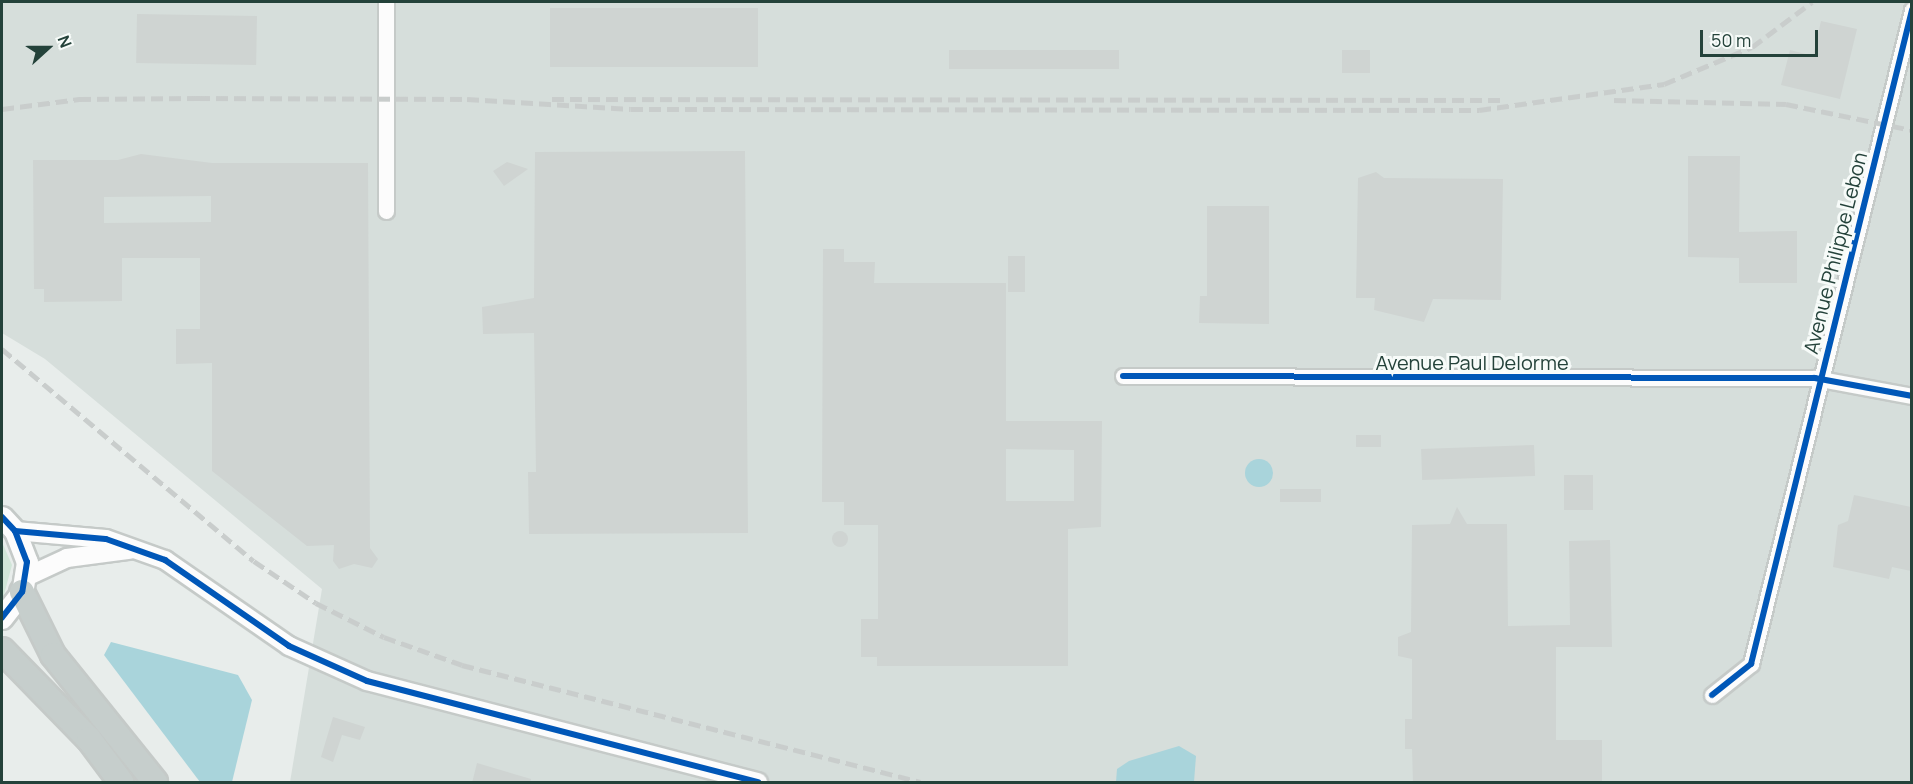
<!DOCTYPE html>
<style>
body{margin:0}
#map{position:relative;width:1913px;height:784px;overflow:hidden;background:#e8edeb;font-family:Manrope,sans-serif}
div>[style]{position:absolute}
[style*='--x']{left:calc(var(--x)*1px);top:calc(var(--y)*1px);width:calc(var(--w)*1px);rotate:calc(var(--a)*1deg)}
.built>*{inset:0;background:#d6dedb}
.green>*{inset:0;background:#d1e6d8}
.water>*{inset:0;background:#a9d4db}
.round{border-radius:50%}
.building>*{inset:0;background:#cfd4d2;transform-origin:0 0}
.roads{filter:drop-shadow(2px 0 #c5cac8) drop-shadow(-2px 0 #c5cac8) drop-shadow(0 2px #c5cac8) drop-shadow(0 -2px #c5cac8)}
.minor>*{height:15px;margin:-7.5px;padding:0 7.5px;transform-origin:7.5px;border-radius:7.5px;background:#fcfcfc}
.tertiary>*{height:18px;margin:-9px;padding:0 9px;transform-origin:9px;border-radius:9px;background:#fcfcfc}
.secondary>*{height:21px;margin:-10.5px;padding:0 10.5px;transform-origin:10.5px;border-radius:10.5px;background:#fcfcfc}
.trunk>*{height:24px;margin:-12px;padding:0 12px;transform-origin:12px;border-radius:12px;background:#c6cecc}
.rail>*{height:4.5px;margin-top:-2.25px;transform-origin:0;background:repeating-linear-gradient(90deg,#c9cdcc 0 12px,transparent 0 18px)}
.cycleway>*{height:6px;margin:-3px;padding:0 3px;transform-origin:3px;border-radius:3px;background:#0057b8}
span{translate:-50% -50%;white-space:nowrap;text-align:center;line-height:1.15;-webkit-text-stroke:6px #f7fbf9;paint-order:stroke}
.street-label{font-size:20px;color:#24423a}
.frame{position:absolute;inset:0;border:3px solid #24423a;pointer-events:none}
.north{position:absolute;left:18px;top:18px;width:60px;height:60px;-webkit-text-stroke:4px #f7fbf9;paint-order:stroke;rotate:69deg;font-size:16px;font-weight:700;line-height:24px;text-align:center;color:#24423a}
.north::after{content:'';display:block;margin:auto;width:21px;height:27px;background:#24423a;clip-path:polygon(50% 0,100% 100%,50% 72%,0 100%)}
.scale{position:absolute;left:1700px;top:30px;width:118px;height:27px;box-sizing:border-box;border:3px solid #24423a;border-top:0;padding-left:8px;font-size:18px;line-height:21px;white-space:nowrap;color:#24423a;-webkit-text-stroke:4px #f7fbf9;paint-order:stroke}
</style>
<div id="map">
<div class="built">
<div style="clip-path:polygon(2px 2px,1911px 2px,1911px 782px,290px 782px,322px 589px,45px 359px,2px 333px)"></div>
</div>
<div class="green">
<div style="clip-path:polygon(2px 542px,12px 565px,2px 602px)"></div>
</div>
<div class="water">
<div class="round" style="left:1245px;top:459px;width:28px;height:28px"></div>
<div style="clip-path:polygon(111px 642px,238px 675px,252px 700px,232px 782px,200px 782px,104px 655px)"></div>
<div style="clip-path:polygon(1179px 746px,1196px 756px,1194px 782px,1116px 782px,1117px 769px,1129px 761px)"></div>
</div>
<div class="building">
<div style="left:550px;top:8px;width:208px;height:59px"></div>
<div style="left:137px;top:14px;width:120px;height:49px;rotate:1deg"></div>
<div style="clip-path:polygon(1821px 21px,1857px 29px,1840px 99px,1781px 85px,1790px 50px,1813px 56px)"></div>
<div style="left:949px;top:50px;width:170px;height:19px"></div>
<div style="left:1370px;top:50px;width:23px;height:28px;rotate:90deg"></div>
<div style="clip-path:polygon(745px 151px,748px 533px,529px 534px,528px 472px,536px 472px,534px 333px,483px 334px,482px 307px,534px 298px,535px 152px)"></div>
<div style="clip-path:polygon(evenodd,141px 154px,212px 163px,368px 163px,370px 548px,378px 559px,372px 568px,354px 564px,339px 569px,333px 561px,334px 545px,307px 546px,212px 471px,212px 363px,176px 364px,176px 329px,200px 329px,200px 258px,122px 258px,122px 301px,44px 302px,44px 289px,34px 289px,33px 160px,118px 160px,141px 154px,211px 196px,211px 222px,104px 223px,104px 197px,211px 196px)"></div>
<div style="clip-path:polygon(1688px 156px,1740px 156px,1739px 232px,1797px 231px,1797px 283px,1739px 283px,1739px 258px,1688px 257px)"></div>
<div style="clip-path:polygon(507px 162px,528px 169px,504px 186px,493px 171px)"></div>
<div style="clip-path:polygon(1376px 172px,1384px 178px,1503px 179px,1501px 300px,1433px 299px,1424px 322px,1374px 310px,1375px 298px,1356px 298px,1358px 178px)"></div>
<div style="clip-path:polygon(1207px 206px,1269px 206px,1269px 324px,1199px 323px,1200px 296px,1207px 296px)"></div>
<div style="clip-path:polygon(evenodd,823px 249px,844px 249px,844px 262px,875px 262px,874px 283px,1006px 283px,1006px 421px,1102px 421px,1101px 527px,1068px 529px,1068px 666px,877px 666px,877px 657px,861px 657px,861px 619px,878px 619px,878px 525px,844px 525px,844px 502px,822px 502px,823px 249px,1006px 449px,1074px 450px,1074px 501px,1006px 501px,1006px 449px)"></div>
<div style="left:1008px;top:256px;width:17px;height:36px"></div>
<div style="left:1356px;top:435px;width:25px;height:12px"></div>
<div style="left:1534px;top:445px;width:31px;height:113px;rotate:88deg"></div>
<div style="left:1564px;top:475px;width:29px;height:35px"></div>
<div style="left:1321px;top:489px;width:13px;height:41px;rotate:90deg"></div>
<div style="clip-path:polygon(1854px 495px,1911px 507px,1911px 571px,1892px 567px,1889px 579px,1833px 567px,1838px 525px,1848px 521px)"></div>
<div style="clip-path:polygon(1457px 507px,1467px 524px,1507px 524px,1508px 626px,1570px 625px,1569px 541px,1610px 540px,1612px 647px,1556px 647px,1556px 740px,1602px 740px,1602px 783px,1413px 783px,1412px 749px,1405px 749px,1405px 719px,1412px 719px,1412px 659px,1398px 656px,1398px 637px,1411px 632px,1412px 525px,1450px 524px)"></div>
<div class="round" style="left:832px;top:531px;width:16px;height:16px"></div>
<div style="clip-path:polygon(333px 717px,365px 727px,360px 740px,342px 735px,333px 762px,321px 757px)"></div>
<div style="clip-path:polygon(477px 763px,531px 779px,530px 783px,472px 783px)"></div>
</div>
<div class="roads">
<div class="minor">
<div style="--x:386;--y:2;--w:209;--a:90"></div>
<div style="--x:1123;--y:376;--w:692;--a:0.17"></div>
<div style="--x:1815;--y:378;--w:99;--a:10.5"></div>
<div style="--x:1712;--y:695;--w:50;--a:-38.5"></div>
<div style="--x:1751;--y:664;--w:674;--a:-76.17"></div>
</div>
<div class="tertiary">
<div style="--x:15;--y:531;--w:91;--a:5"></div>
<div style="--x:106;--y:539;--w:63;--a:19.6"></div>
<div style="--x:165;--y:560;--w:151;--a:34.7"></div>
<div style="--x:289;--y:646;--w:85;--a:24.2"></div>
<div style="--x:367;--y:681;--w:404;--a:14.5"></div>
<div style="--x:26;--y:577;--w:45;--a:-24.9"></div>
<div style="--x:67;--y:558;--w:63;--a:-7.4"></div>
</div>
<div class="secondary">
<div style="--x:2;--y:517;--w:19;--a:47"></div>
<div style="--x:15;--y:531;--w:33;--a:69"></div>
<div style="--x:27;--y:562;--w:30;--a:99"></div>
<div style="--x:22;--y:592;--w:33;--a:128"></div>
</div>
<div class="trunk">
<div style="--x:22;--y:592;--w:70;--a:63.8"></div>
<div style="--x:53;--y:655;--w:163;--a:51.2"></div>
<div style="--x:2;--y:650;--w:124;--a:45.7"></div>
<div style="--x:89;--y:739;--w:54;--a:53.3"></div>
</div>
</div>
<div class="rail">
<div style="--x:552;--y:99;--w:951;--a:0.06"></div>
<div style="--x:1614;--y:100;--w:172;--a:1.3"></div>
<div style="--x:1786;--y:104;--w:129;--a:11.7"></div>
<div style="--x:2;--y:109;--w:78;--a:-7.4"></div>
<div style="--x:79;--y:99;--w:119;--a:-0.5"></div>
<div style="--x:198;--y:98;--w:269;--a:0.2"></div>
<div style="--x:467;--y:99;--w:164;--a:3.5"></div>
<div style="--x:631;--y:109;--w:848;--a:0.07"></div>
<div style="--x:1479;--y:110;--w:187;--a:-8"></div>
<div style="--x:1664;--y:84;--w:95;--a:-22.8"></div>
<div style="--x:1752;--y:47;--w:75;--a:-36.9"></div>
<div style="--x:2;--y:349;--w:329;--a:40.1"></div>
<div style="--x:254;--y:561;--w:75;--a:34.1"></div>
<div style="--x:316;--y:603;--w:76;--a:26.6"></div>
<div style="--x:384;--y:637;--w:83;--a:19.7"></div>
<div style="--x:462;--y:665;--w:473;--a:14.3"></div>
</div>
<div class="cycleway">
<div style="--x:1123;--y:376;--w:692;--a:0.17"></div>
<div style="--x:1815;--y:378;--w:99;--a:10.5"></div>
<div style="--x:2;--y:517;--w:19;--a:47"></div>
<div style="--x:15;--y:531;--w:33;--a:69"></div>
<div style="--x:27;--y:562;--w:30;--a:99"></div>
<div style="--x:22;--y:592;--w:33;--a:128"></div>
<div style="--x:15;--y:531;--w:91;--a:5"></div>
<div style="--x:106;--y:539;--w:63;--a:19.6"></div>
<div style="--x:165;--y:560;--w:151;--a:34.7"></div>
<div style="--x:289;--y:646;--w:85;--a:24.2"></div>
<div style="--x:367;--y:681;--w:404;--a:14.5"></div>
<div style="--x:1712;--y:695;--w:50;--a:-38.5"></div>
<div style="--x:1751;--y:664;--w:674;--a:-76.17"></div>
</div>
<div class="street-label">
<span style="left:1835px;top:253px;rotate:-76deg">Avenue Philippe Lebon</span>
<span style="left:1472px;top:362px">Avenue Paul Delorme</span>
</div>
<div class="frame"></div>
<div class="north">N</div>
<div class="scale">50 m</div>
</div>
